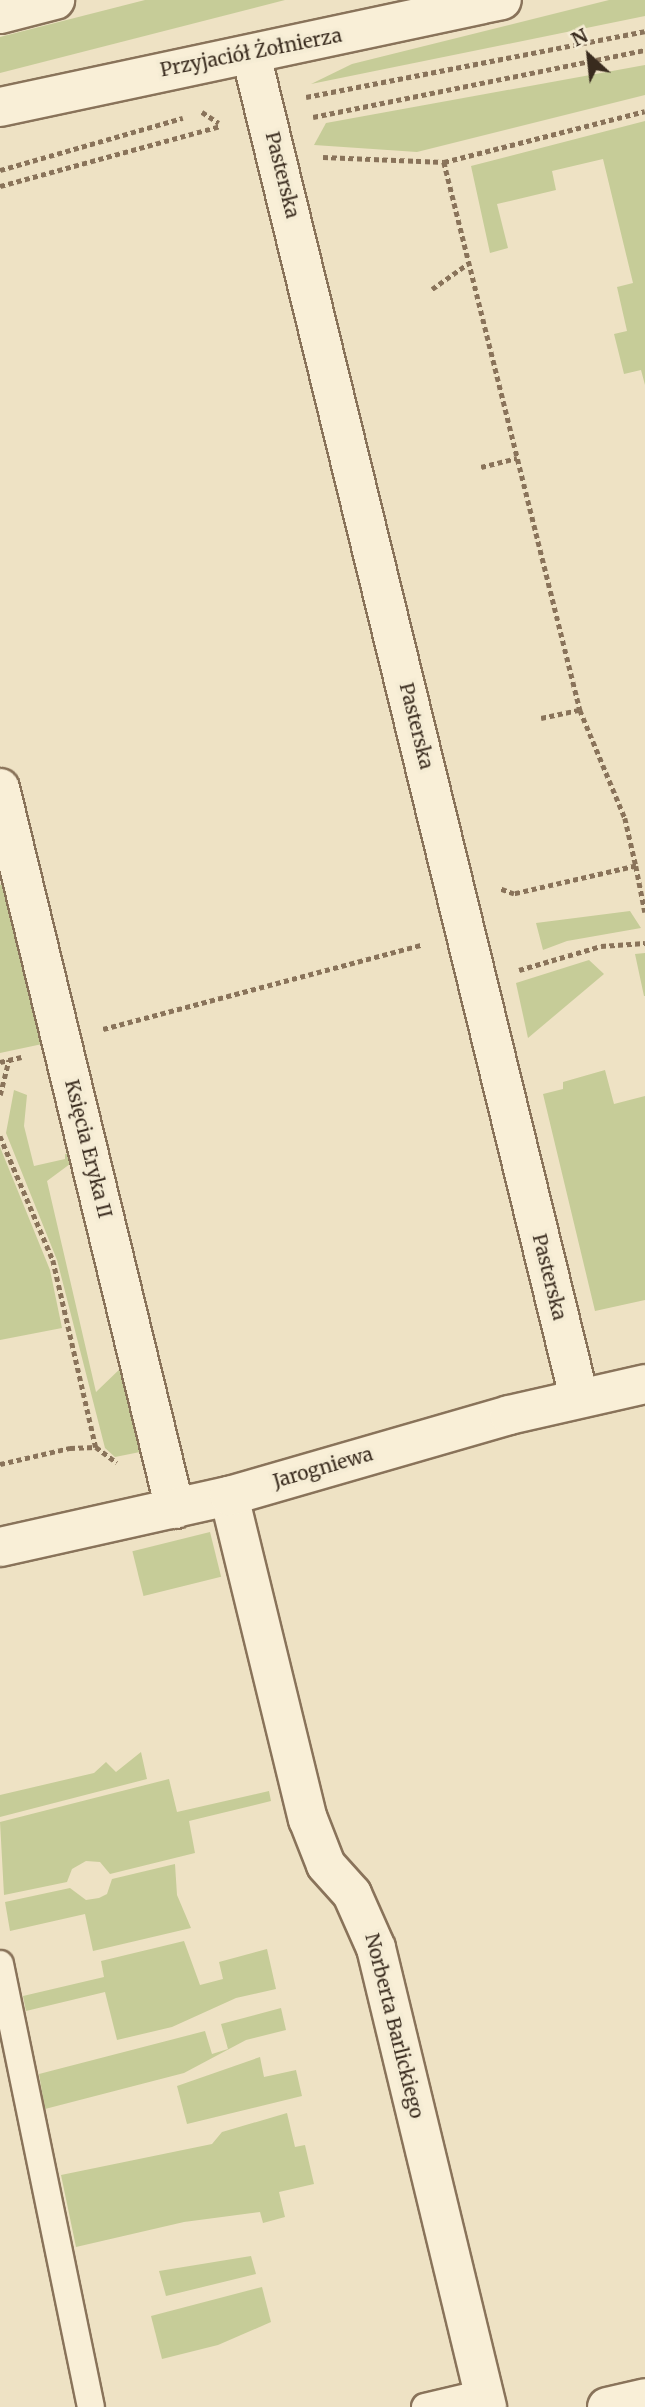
<!DOCTYPE html>
<meta charset="utf-8">
<style>
body{margin:0}
#map{position:relative;width:645px;height:2407px;overflow:hidden;background:#eee2c4;font-family:Merriweather,serif}
div>[style]{position:absolute}
[style*='--x']{left:calc(var(--x)*1px);top:calc(var(--y)*1px);width:calc(var(--w)*1px);rotate:calc(var(--a)*1deg)}
.green>*{inset:0;background:#c6cc98;transform-origin:0 0}
.path>*{height:4.5px;margin-top:-2.25px;transform-origin:0;background:repeating-linear-gradient(90deg,#89735a 0 5px,transparent 0 8.5px)}
.roads{filter:drop-shadow(2px 0 #89735a) drop-shadow(-2px 0 #89735a) drop-shadow(0 2px #89735a) drop-shadow(0 -2px #89735a)}
.service>*{height:26px;margin:-13px;padding:0 13px;transform-origin:13px;border-radius:13px;background:#f9efd7}
.minor>*{height:38px;margin:-19px;padding:0 19px;transform-origin:19px;border-radius:19px;background:#f9efd7}
.tertiary>*{height:38px;margin:-19px;padding:0 19px;transform-origin:19px;border-radius:19px;background:#f9efd7}
span{translate:-50% -50%;white-space:nowrap;text-align:center;line-height:1.15;-webkit-text-stroke:7px #f5ecd4;paint-order:stroke}
.street-label{font-size:19px;color:#392b1e}
.north{position:absolute;left:554px;top:21px;width:70px;height:70px;-webkit-text-stroke:5px #f5ecd4;paint-order:stroke;rotate:333deg;font-size:19px;font-weight:700;line-height:28px;text-align:center;color:#392b1e}
.north::after{content:'';display:block;margin:auto;width:24px;height:32px;background:#392b1e;clip-path:polygon(50% 0,100% 100%,50% 72%,0 100%)}
</style>
<div id="map">
<div class="green">
<div style="clip-path:polygon(145px 0,285px 0,0 73px,0 37px)"></div>
<div style="clip-path:polygon(609px 0,645px 0,645px 16px,311px 84px,352px 64px)"></div>
<div style="clip-path:polygon(645px 65px,645px 95px,417px 152px,314px 145px,326px 123px)"></div>
<div style="clip-path:polygon(645px 121px,645px 385px,641px 370px,624px 374px,614px 334px,627px 331px,617px 287px,633px 283px,603px 159px,552px 171px,556px 190px,497px 204px,508px 248px,490px 253px,471px 166px)"></div>
<div style="clip-path:polygon(7px 883px,47px 1043px,0 1053px,0 885px)"></div>
<div style="clip-path:polygon(630px 911px,641px 928px,567px 941px,543px 950px,536px 923px)"></div>
<div style="clip-path:polygon(645px 953px,645px 996px,644px 996px,635px 954px)"></div>
<div style="clip-path:polygon(589px 960px,604px 974px,528px 1038px,516px 983px)"></div>
<div style="clip-path:polygon(605px 1070px,614px 1104px,645px 1096px,645px 1300px,595px 1311px,543px 1094px,563px 1089px,563px 1082px)"></div>
<div style="clip-path:polygon(14px 1090px,27px 1095px,24px 1126px,34px 1166px,65px 1159px,65px 1154px,73px 1153px,74px 1161px,47px 1181px,96px 1392px,124px 1365px,140px 1452px,115px 1457px,105px 1448px,57px 1260px,6px 1133px)"></div>
<div style="clip-path:polygon(0 1147px,50px 1270px,62px 1328px,0 1340px)"></div>
<div style="left:210px;top:1532px;width:46px;height:80px;rotate:76deg"></div>
<div style="clip-path:polygon(141px 1752px,147px 1779px,0 1817px,0 1795px,94px 1773px,106px 1762px,116px 1772px)"></div>
<div style="clip-path:polygon(169px 1779px,177px 1812px,269px 1791px,271px 1801px,189px 1821px,195px 1853px,110px 1874px,100px 1862px,86px 1861px,72px 1869px,67px 1882px,4px 1895px,0 1822px)"></div>
<div style="clip-path:polygon(175px 1864px,177px 1895px,191px 1928px,93px 1951px,85px 1914px,10px 1931px,5px 1902px,70px 1888px,86px 1900px,99px 1898px,107px 1894px,112px 1879px)"></div>
<div style="clip-path:polygon(184px 1941px,200px 1985px,223px 1979px,219px 1962px,267px 1949px,276px 1989px,236px 1998px,172px 2027px,117px 2040px,105px 1992px,26px 2011px,23px 1996px,104px 1977px,101px 1961px)"></div>
<div style="clip-path:polygon(281px 2008px,286px 2030px,246px 2040px,184px 2073px,45px 2109px,39px 2074px,205px 2031px,212px 2054px,228px 2049px,221px 2024px)"></div>
<div style="clip-path:polygon(260px 2057px,264px 2077px,296px 2070px,302px 2096px,187px 2124px,177px 2086px)"></div>
<div style="clip-path:polygon(287px 2113px,295px 2147px,305px 2145px,314px 2184px,279px 2192px,285px 2217px,263px 2223px,260px 2212px,184px 2222px,76px 2247px,61px 2175px,212px 2144px,222px 2132px)"></div>
<div style="clip-path:polygon(251px 2256px,256px 2274px,166px 2296px,159px 2271px)"></div>
<div style="clip-path:polygon(262px 2287px,271px 2322px,218px 2345px,162px 2359px,151px 2316px)"></div>
</div>
<div class="path">
<div style="--x:306;--y:97;--w:345;--a:-11"></div>
<div style="--x:202;--y:112;--w:20;--a:33"></div>
<div style="--x:313;--y:117;--w:339;--a:-11.4"></div>
<div style="--x:323;--y:157;--w:121;--a:2.4"></div>
<div style="--x:444;--y:162;--w:207;--a:-14.2"></div>
<div style="--x:444;--y:162;--w:565;--a:76.06"></div>
<div style="--x:580;--y:710;--w:117;--a:67.4"></div>
<div style="--x:625;--y:818;--w:49;--a:77.1"></div>
<div style="--x:636;--y:866;--w:125;--a:167.1"></div>
<div style="--x:514;--y:894;--w:15;--a:-160"></div>
<div style="--x:0;--y:170;--w:190;--a:-15.9"></div>
<div style="--x:0;--y:186;--w:229;--a:-15.2"></div>
<div style="--x:432;--y:289;--w:45;--a:-35.1"></div>
<div style="--x:481;--y:467;--w:37;--a:-14"></div>
<div style="--x:541;--y:718;--w:40;--a:-12"></div>
<div style="--x:636;--y:866;--w:47;--a:78.9"></div>
<div style="--x:519;--y:970;--w:85;--a:-16.3"></div>
<div style="--x:601;--y:946;--w:44;--a:-3.9"></div>
<div style="--x:103;--y:1029;--w:330;--a:-14.8"></div>
<div style="--x:0;--y:1062;--w:22;--a:-13"></div>
<div style="--x:0;--y:1095;--w:36;--a:-76"></div>
<div style="--x:0;--y:1136;--w:135;--a:66.9"></div>
<div style="--x:53;--y:1260;--w:192;--a:77.1"></div>
<div style="--x:96;--y:1447;--w:26;--a:37"></div>
<div style="--x:0;--y:1464;--w:72;--a:-12.9"></div>
<div style="--x:70;--y:1448;--w:26;--a:-2"></div>
</div>
<div class="roads">
<div class="service">
<div style="--x:0;--y:1964;--w:452;--a:78.4"></div>
<div style="--x:425;--y:2407;--w:61;--a:-13.3"></div>
</div>
<div class="minor">
<div style="--x:251;--y:55;--w:1382;--a:76.27"></div>
<div style="--x:0;--y:788;--w:742;--a:76.36"></div>
<div style="--x:229;--y:1496;--w:333;--a:76.3"></div>
<div style="--x:308;--y:1819;--w:49;--a:68.6"></div>
<div style="--x:326;--y:1865;--w:39;--a:48"></div>
<div style="--x:352;--y:1894;--w:59;--a:66"></div>
<div style="--x:376;--y:1948;--w:472;--a:76.4"></div>
<div style="--x:0;--y:1547;--w:235;--a:-12.6"></div>
<div style="--x:229;--y:1496;--w:291;--a:-16.1"></div>
<div style="--x:509;--y:1415;--w:139;--a:-12.8"></div>
<div style="--x:607;--y:2407;--w:39;--a:-13"></div>
</div>
<div class="tertiary">
<div style="--x:0;--y:14;--w:57;--a:-14.3"></div>
<div style="--x:0;--y:107;--w:513;--a:-12.03"></div>
</div>
</div>
<div class="street-label">
<span style="left:251px;top:53px;rotate:-11deg">Przyjaciół Żołnierza</span>
<span style="left:282px;top:175px;rotate:76deg">Pasterska</span>
<span style="left:416px;top:726px;rotate:76deg">Pasterska</span>
<span style="left:88px;top:1149px;rotate:76deg">Księcia Eryka II</span>
<span style="left:549px;top:1277px;rotate:76deg">Pasterska</span>
<span style="left:323px;top:1468px;rotate:-16deg">Jarogniewa</span>
<span style="left:394px;top:2026px;rotate:76deg">Norberta Barlickiego</span>
</div>
<div class="north">N</div>
</div>
